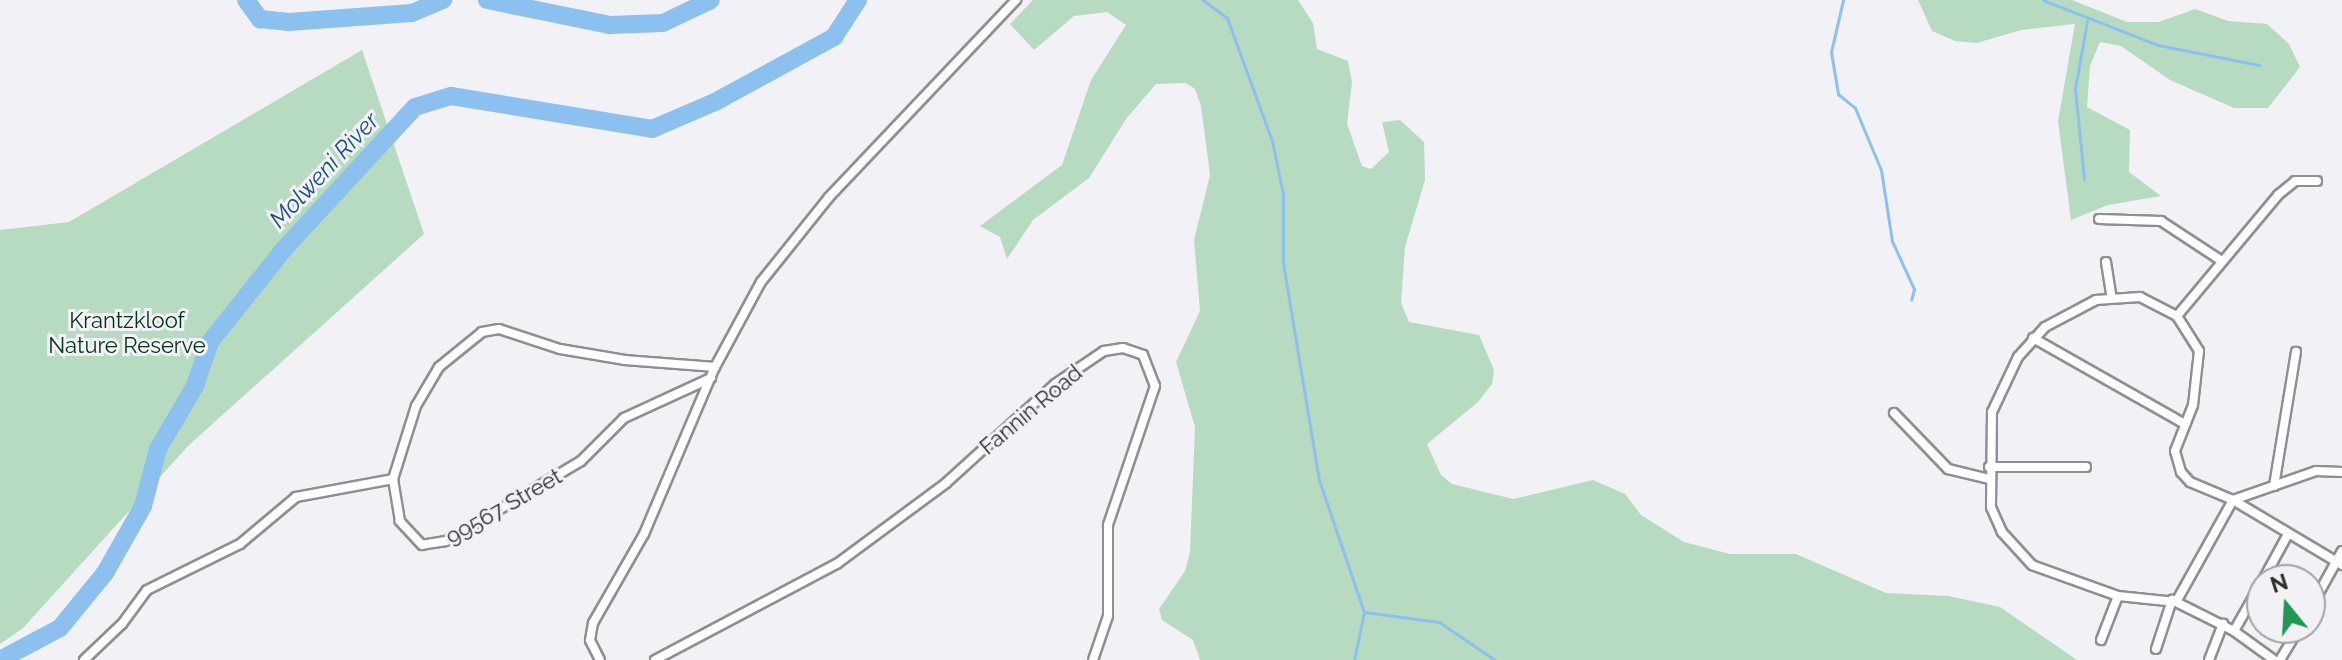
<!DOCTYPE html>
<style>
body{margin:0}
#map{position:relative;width:2342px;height:660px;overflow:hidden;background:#f2f1f6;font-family:Raleway,sans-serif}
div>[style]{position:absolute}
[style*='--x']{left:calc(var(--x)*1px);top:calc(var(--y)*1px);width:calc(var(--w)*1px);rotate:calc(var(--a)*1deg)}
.green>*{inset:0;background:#b7dbc0}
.stream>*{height:3px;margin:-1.5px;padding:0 1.5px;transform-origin:1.5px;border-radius:1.5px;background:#8cc0ef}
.river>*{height:18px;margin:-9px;padding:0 9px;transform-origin:9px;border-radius:9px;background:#8cc0ef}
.roads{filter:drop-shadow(2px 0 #908e93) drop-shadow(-2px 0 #908e93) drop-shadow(0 2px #908e93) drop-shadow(0 -2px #908e93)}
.minor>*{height:8px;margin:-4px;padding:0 4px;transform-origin:4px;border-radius:4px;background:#fff}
span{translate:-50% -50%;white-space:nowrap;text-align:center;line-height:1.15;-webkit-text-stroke:6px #f2f1f6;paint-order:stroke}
.park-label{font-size:22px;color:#033419}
.street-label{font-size:22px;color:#2d2c2e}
.water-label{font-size:24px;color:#1a527f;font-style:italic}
.north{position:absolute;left:2246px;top:564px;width:80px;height:80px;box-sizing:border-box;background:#f2f1f6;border:2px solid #a3a2a6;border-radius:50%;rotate:342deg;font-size:22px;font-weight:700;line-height:32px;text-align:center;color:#2d2c2e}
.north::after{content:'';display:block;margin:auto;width:28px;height:36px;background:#209753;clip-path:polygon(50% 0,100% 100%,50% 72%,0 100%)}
</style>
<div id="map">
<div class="green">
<div style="clip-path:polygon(1033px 0,1298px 0,1313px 23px,1317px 49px,1348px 61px,1352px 82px,1347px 124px,1362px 166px,1371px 169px,1389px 152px,1382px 122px,1400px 120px,1424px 142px,1425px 180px,1405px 247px,1401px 303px,1409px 322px,1479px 335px,1494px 370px,1492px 384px,1478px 402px,1427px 444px,1441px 475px,1452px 484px,1513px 499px,1593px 480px,1625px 494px,1641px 515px,1684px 542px,1730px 554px,1796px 554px,1886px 593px,1948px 596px,2000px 607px,2077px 660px,1200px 660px,1193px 640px,1162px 620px,1159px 609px,1185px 571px,1190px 552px,1195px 427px,1176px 362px,1200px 311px,1194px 240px,1210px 175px,1201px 106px,1195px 89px,1186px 83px,1156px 84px,1126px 119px,1089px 178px,1033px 220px,1007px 259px,1000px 237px,980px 226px,1062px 165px,1091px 80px,1126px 25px,1107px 12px,1074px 16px,1034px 50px,1010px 24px)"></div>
<div style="clip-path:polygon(1918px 0,2072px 0,2127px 22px,2159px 22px,2195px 9px,2228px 21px,2267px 24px,2289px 44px,2300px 67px,2268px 108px,2234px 108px,2170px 80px,2121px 46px,2100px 42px,2090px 66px,2087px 107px,2130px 130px,2129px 172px,2161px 196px,2108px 205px,2071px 220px,2058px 121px,2075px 24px,2021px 30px,1977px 43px,1955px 41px,1932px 31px)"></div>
<div style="clip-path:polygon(362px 50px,424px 234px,189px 445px,23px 628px,0 644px,0 230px,69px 222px)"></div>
</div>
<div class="stream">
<div style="--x:1203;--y:0;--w:30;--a:37"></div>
<div style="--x:1227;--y:18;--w:131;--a:69.9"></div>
<div style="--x:1272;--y:141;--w:54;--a:78.3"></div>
<div style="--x:1283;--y:194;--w:69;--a:90"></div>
<div style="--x:1283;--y:263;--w:220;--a:80.6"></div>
<div style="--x:1319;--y:480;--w:139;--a:71.2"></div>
<div style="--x:1364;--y:612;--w:49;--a:101.8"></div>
<div style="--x:1843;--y:0;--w:53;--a:103"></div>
<div style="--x:1831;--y:52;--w:43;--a:80.5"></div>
<div style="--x:1838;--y:94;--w:22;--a:39"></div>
<div style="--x:1855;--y:108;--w:67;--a:67.2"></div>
<div style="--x:1881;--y:170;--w:72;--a:81.2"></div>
<div style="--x:1892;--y:241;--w:53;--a:65.4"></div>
<div style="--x:1914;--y:289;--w:11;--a:105"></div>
<div style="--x:2043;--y:0;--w:123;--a:21.4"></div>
<div style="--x:2158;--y:45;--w:103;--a:11.2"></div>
<div style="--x:2084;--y:179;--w:90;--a:-95.7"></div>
<div style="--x:2075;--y:89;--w:69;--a:-80"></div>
<div style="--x:1364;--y:612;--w:76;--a:7.6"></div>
<div style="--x:1439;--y:622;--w:68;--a:34.2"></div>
</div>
<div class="river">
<div style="--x:246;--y:0;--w:24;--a:54"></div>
<div style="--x:260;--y:19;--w:29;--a:6"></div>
<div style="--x:289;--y:22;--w:123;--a:-4.2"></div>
<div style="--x:412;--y:13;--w:34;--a:-23"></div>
<div style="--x:487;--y:0;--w:126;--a:11.5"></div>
<div style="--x:610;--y:25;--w:53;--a:-2.2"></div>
<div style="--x:663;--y:23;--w:53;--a:-25.6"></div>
<div style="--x:0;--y:660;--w:68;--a:-28.1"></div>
<div style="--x:60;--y:628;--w:71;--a:-50.7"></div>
<div style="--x:105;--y:573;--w:77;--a:-60.4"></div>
<div style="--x:143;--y:506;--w:59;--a:-75.3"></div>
<div style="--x:158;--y:449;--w:73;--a:-59.6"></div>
<div style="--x:195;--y:386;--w:46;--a:-71.2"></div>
<div style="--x:210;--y:342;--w:119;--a:-51.5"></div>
<div style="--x:284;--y:249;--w:193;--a:-47.3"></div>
<div style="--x:415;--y:107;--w:38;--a:-17"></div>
<div style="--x:451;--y:96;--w:204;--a:9.3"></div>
<div style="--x:652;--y:129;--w:69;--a:-23.2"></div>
<div style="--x:715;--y:102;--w:136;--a:-28.6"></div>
<div style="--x:834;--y:37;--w:44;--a:-57"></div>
</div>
<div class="roads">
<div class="minor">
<div style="--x:2099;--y:219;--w:62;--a:1.8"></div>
<div style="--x:2161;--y:221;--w:73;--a:33.3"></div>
<div style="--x:2106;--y:262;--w:33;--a:81"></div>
<div style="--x:2177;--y:316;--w:158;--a:-50.1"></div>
<div style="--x:2278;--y:195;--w:22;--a:-39"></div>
<div style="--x:2295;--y:181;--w:22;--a:0"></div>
<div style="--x:2033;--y:338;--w:175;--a:29.5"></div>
<div style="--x:711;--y:378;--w:96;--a:155.3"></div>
<div style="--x:624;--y:418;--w:61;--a:135"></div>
<div style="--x:581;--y:461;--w:157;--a:149.3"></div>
<div style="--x:446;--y:541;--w:24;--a:171"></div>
<div style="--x:422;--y:545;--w:33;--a:-133"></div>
<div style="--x:400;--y:521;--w:43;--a:-99.5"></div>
<div style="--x:393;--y:479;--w:77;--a:-72.5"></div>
<div style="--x:416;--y:406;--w:45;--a:-59.5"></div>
<div style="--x:439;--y:367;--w:55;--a:-39.1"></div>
<div style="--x:482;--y:332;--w:17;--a:-10"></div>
<div style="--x:499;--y:329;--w:64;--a:18.2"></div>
<div style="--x:560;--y:349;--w:66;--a:9.6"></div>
<div style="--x:625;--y:360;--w:90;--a:4.4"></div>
<div style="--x:1894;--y:413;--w:78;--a:46"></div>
<div style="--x:1948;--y:469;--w:42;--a:13.7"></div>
<div style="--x:1989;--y:467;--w:97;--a:0"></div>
<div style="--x:2274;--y:486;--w:136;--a:-80.7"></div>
<div style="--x:2263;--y:580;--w:52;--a:-61.5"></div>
<div style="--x:2176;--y:602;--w:117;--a:-60.8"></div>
<div style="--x:2233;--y:500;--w:127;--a:30.8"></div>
<div style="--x:2310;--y:609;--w:66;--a:-61.1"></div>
<div style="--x:2234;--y:631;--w:56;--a:-60.3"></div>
<div style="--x:2101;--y:640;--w:47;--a:-68.9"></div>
<div style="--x:2156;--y:649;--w:52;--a:-71.9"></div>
<div style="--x:84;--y:660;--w:52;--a:-43.5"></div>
<div style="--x:122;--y:624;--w:42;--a:-53.7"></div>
<div style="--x:147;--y:590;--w:104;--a:-26.3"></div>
<div style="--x:240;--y:544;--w:73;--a:-40"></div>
<div style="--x:296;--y:497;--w:99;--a:-10.5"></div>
<div style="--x:600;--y:660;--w:22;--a:-117"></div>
<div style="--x:590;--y:640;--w:17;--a:-80"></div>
<div style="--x:593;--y:623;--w:103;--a:-60.2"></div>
<div style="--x:644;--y:534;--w:181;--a:-67"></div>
<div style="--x:715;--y:367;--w:97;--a:-61.6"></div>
<div style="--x:761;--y:282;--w:109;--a:-51.3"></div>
<div style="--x:829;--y:197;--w:272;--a:-46.5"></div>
<div style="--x:655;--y:660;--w:207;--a:-27.9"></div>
<div style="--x:838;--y:563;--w:134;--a:-36.5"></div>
<div style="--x:946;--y:483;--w:147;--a:-42.2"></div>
<div style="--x:1055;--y:384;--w:59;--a:-34"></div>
<div style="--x:1104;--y:351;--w:19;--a:-9"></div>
<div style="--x:1123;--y:348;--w:21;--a:19"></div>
<div style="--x:1143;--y:355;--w:33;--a:69"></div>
<div style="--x:1155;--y:386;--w:147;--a:108.7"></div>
<div style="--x:1108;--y:525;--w:91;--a:90"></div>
<div style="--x:1108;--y:616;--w:46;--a:108.8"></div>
<div style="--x:2209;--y:660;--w:39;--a:-69"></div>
<div style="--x:2274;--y:660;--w:49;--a:-144.1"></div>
<div style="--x:2234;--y:631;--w:65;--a:-153.4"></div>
<div style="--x:2176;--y:602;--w:58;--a:-174.1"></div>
<div style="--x:2118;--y:596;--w:91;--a:-160.2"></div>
<div style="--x:2032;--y:565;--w:45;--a:-132.3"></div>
<div style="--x:2002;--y:532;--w:27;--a:-114"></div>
<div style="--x:1991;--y:507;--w:95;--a:-89.4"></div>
<div style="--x:1992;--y:412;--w:61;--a:-64.7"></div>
<div style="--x:2018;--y:357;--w:40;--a:-48"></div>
<div style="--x:2045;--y:327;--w:58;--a:-27.9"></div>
<div style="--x:2096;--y:300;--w:44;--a:-3.9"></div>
<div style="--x:2140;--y:297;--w:42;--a:27.2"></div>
<div style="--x:2177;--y:316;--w:41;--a:57.8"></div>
<div style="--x:2199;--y:351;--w:54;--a:96.3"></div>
<div style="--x:2193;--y:405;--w:49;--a:111.4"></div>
<div style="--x:2175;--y:451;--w:22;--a:74"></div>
<div style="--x:2181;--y:472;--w:13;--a:48"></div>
<div style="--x:2190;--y:482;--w:47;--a:22.7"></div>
<div style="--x:2233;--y:500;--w:88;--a:-19.3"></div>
<div style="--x:2316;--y:471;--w:26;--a:2"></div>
<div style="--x:2280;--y:660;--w:37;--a:-59"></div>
</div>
</div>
<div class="park-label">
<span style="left:127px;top:333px">Krantzkloof<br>Nature Reserve</span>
</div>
<div class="street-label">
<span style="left:1031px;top:410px;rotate:-40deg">Fannin Road</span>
<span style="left:504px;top:507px;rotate:-30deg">99567 Street</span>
</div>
<div class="water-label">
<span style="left:324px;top:170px;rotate:-47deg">Molweni River</span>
</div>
<div class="north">N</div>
</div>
